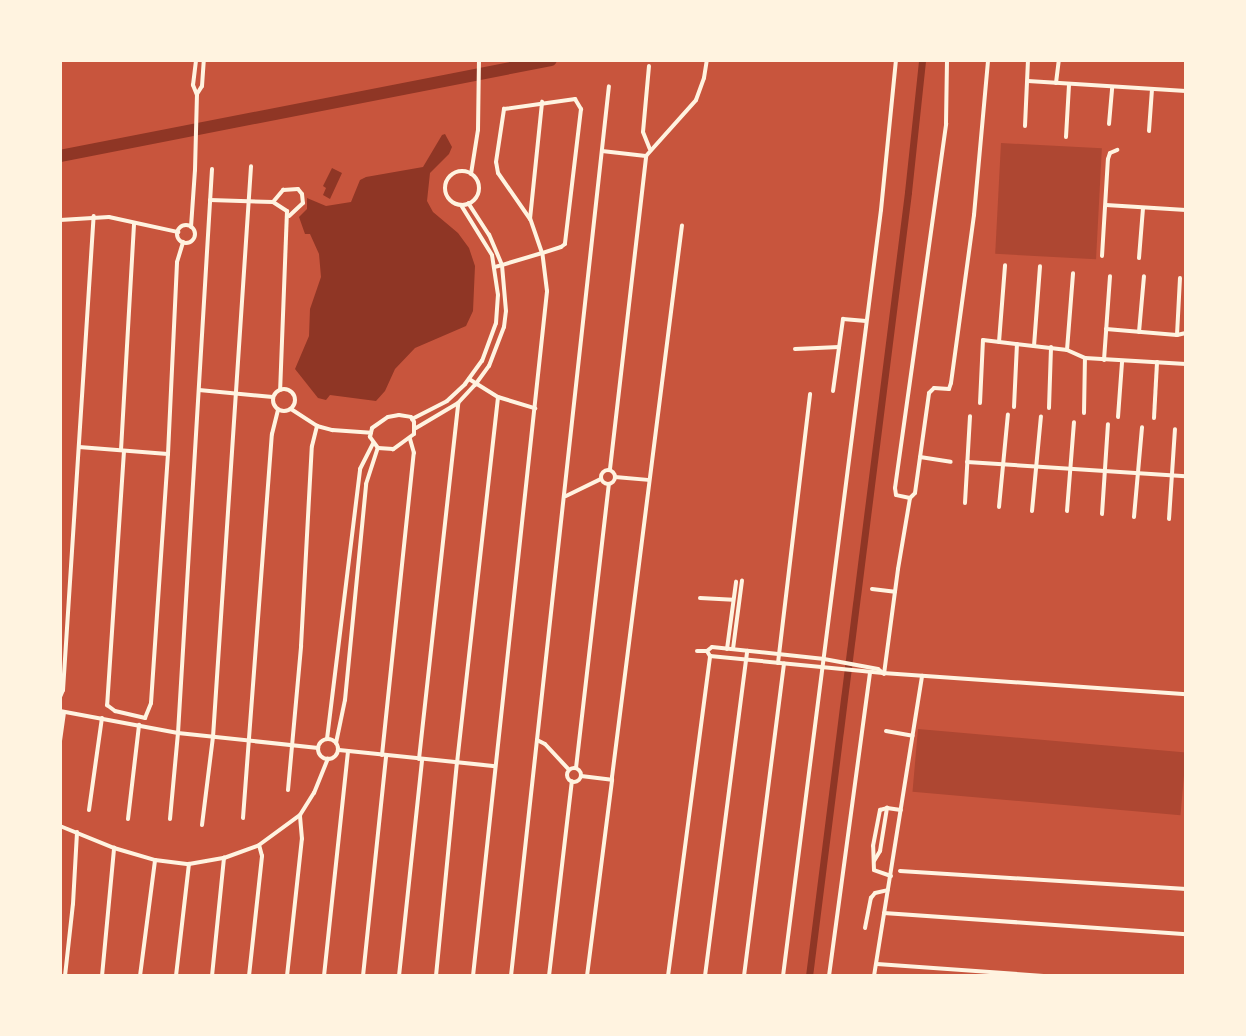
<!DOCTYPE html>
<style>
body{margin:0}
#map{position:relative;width:1246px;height:1036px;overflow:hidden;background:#c8553d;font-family:Figtree,sans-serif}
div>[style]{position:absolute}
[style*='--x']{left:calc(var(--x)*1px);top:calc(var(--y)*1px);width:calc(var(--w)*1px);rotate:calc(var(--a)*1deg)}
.green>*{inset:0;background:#ae4732;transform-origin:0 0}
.water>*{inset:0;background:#8f3625}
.canal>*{height:7px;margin:-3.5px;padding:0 3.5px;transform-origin:3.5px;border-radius:3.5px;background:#8f3625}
.river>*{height:12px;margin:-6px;padding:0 6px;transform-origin:6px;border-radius:6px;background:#8f3625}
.minor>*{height:4px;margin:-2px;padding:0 2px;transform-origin:2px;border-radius:2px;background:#fff3e0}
.minor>.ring{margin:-2px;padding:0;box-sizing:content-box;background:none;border:4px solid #fff3e0;border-radius:50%}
span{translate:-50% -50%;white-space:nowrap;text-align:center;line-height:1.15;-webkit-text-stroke:5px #fff3e0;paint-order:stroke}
.frame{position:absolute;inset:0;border:62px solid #fff3e0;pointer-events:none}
</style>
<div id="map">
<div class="green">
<div style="left:1001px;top:143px;width:101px;height:111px;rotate:3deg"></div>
<div style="left:918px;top:729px;width:269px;height:63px;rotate:5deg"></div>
</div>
<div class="water">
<div style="clip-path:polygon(445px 134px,452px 147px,449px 154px,430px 173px,427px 201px,433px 212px,458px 233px,469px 248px,475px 266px,473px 311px,466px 326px,415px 348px,395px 369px,385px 391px,376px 401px,330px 395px,326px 400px,318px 398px,295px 369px,309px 336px,310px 309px,321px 277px,319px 254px,310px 234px,305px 234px,299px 217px,307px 209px,307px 198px,326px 206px,351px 202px,360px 180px,366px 177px,423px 167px,442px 135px)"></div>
<div style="clip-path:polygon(332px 168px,342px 173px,330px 199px,323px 195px,326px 188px,323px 186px)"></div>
</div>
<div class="canal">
<div style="--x:809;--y:976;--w:790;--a:-82.8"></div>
<div style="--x:908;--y:192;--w:133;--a:-83.9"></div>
</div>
<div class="river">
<div style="--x:60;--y:156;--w:500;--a:-11.06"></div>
</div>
<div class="minor">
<div style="--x:649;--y:66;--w:66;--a:95.2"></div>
<div style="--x:643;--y:132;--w:18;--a:68"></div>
<div style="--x:1028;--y:81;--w:158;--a:3.6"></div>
<div style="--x:1056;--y:83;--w:23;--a:-83"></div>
<div style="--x:197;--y:94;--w:9;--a:-58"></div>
<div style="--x:202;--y:86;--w:26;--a:-86"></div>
<div style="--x:1109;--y:124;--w:37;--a:-85"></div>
<div style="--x:1025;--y:126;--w:66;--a:-87.4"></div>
<div style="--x:1149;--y:131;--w:42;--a:-85.9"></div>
<div style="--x:1066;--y:137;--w:52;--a:-86.7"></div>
<div style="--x:602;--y:151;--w:44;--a:6.5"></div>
<div class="ring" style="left:445px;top:171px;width:30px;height:30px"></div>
<div style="--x:471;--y:174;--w:45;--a:-81"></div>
<div style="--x:478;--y:130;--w:70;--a:-89.2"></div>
<div style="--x:210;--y:200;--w:63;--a:1.8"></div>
<div style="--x:273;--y:202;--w:17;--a:33"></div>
<div style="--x:287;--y:211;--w:179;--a:92.2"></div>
<div style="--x:273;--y:202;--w:16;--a:-50"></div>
<div style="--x:283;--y:190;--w:15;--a:-4"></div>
<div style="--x:298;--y:189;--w:6;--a:51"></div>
<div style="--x:302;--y:194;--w:9;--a:84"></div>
<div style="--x:303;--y:203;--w:19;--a:137"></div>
<div style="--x:1106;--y:205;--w:80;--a:3.6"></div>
<div style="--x:530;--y:219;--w:118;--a:-84.1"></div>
<div style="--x:60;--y:220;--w:49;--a:-3.5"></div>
<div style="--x:109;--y:217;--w:71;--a:12.3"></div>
<div class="ring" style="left:177px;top:225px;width:14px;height:14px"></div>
<div style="--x:191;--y:227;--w:57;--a:-86"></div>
<div style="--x:195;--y:170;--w:75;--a:-88.5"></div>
<div style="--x:197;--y:95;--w:11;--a:-112"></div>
<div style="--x:193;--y:85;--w:25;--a:-83"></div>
<div style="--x:1102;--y:256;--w:97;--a:-86.5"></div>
<div style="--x:1108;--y:159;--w:6;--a:-72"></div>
<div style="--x:1110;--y:153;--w:8;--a:-23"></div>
<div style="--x:1139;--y:258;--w:50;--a:-85.4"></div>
<div style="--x:1106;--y:329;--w:71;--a:4.8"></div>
<div style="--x:1177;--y:335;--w:9;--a:-13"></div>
<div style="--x:1139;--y:332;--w:56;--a:-84.9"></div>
<div style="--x:1177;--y:335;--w:57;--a:-87"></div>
<div style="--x:999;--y:342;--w:77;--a:-85.5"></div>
<div style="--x:1034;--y:346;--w:80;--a:-85.7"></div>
<div style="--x:795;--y:349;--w:44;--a:-2.6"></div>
<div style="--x:1067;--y:350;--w:77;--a:-85.5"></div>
<div style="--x:1104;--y:360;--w:84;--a:-85.9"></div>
<div style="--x:469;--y:379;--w:34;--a:32"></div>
<div style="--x:498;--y:397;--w:39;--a:17"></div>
<div class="ring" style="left:273px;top:389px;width:18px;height:18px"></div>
<div style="--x:199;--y:390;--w:74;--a:5.4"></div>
<div style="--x:833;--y:391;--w:73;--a:-82.1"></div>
<div style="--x:843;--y:319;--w:23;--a:5"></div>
<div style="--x:980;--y:403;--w:63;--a:-87.3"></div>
<div style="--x:983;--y:340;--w:85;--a:6.8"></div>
<div style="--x:1067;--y:350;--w:20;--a:24"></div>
<div style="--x:1085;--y:358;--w:101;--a:3.4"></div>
<div style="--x:1014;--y:407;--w:63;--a:-87.3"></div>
<div style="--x:1049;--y:408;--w:61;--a:-88.1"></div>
<div style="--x:291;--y:409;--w:31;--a:33"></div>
<div style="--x:317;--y:426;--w:16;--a:15"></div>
<div style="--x:332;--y:430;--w:39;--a:4"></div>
<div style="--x:1084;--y:413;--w:55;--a:-89"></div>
<div style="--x:399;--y:415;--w:12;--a:9"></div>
<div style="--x:411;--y:417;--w:6;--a:59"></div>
<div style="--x:414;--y:422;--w:12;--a:90"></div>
<div style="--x:414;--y:434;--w:26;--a:144"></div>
<div style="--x:393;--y:449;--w:15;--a:-176"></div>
<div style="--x:378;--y:448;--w:14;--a:-126"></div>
<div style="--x:370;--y:437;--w:9;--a:-77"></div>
<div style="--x:372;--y:428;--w:19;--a:-35"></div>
<div style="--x:388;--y:417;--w:11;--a:-10"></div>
<div style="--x:1118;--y:417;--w:55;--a:-85.8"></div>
<div style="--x:1154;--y:418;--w:56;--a:-86.9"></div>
<div style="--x:412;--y:419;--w:39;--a:-27"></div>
<div style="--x:447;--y:401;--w:25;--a:-43"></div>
<div style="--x:465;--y:384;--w:29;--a:-54"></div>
<div style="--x:482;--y:361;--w:40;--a:-69.8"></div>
<div style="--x:496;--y:323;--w:28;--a:-86"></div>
<div style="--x:498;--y:295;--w:40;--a:-98.5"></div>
<div style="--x:492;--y:255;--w:59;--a:-121.8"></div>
<div style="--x:416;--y:428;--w:49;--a:-30.8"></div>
<div style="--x:458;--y:403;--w:25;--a:-47"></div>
<div style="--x:475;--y:385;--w:24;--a:-54"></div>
<div style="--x:489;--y:366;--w:42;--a:-69"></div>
<div style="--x:504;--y:327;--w:16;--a:-83"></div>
<div style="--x:506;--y:311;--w:46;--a:-95"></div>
<div style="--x:502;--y:265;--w:33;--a:-113"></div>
<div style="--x:489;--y:235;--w:38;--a:-123"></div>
<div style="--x:79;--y:447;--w:89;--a:4.5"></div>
<div style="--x:121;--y:450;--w:226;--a:-86.7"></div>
<div style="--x:124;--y:451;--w:255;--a:93.8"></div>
<div style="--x:107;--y:705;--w:10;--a:37"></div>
<div style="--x:115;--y:711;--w:31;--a:13"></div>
<div style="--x:145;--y:718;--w:16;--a:-68"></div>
<div style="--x:151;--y:703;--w:250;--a:-86.1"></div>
<div style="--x:168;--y:454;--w:192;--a:-87.3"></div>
<div style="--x:177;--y:262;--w:21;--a:-73"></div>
<div style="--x:920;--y:457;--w:31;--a:9"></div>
<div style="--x:967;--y:462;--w:219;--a:3.7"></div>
<div style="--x:610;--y:469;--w:315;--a:-83.4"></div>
<div style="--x:646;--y:156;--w:75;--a:-48.2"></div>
<div style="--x:696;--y:100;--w:23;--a:-70"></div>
<div style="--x:704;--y:78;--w:18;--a:-81"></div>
<div class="ring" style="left:601px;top:470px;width:10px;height:10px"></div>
<div style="--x:615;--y:477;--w:33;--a:5"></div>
<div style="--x:566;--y:496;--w:39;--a:-26"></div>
<div style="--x:910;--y:498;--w:14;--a:-168"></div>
<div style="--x:896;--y:495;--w:7;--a:-98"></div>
<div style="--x:895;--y:488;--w:368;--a:-82"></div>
<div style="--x:946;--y:124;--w:64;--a:-89.1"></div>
<div style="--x:965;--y:503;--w:87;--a:-86.7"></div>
<div style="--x:999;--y:507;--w:93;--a:-84.5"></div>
<div style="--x:1032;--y:511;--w:95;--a:-84.6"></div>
<div style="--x:1067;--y:511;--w:89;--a:-85.5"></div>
<div style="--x:1102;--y:514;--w:90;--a:-86.2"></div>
<div style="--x:1134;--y:517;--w:90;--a:-84.9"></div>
<div style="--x:1169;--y:519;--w:90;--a:-86.2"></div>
<div style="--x:872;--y:589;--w:23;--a:7"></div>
<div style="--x:700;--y:598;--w:33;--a:3"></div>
<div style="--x:712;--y:647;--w:113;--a:6.1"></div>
<div style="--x:824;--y:659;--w:55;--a:10.5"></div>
<div style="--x:878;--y:669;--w:6;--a:39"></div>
<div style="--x:883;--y:673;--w:174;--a:-174.4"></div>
<div style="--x:710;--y:656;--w:6;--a:-121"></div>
<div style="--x:707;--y:651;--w:6;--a:-39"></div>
<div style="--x:727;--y:649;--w:68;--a:-82.3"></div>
<div style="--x:733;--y:649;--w:69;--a:-82.5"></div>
<div style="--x:697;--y:651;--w:10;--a:0"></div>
<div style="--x:778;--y:663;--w:271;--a:-83.2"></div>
<div style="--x:883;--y:673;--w:304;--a:4"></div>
<div style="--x:884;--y:674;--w:106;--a:-82.4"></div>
<div style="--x:898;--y:569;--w:72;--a:-80.4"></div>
<div style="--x:910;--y:498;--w:7;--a:-45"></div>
<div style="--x:915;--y:493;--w:101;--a:-82"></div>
<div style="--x:929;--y:393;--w:7;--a:-45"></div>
<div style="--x:934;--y:388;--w:15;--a:4"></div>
<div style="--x:949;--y:389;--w:6;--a:-72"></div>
<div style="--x:951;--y:383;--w:170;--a:-82.2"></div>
<div style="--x:974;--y:215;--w:156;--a:-84.8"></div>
<div style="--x:60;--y:697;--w:8;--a:-67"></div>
<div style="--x:63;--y:690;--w:475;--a:-86.3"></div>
<div style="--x:60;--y:711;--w:120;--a:10.6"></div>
<div style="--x:178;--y:733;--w:141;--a:6.1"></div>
<div style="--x:886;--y:731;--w:27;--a:10"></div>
<div class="ring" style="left:318px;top:739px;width:16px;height:16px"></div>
<div style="--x:327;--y:739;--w:272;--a:-83"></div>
<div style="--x:360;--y:469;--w:29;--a:-63"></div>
<div style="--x:537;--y:740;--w:9;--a:27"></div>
<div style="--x:545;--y:744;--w:35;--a:47"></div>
<div style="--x:60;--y:741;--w:29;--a:-82"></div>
<div style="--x:336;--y:743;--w:44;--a:-78.2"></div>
<div style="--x:345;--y:700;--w:217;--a:-84.4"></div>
<div style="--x:366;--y:484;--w:38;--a:-72"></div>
<div style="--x:339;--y:750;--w:157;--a:5.9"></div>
<div style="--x:382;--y:755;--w:304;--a:-84"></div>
<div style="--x:414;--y:453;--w:15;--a:-106"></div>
<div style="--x:419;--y:759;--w:358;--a:-83.7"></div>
<div style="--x:576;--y:768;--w:286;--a:-83.4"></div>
<div class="ring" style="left:567px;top:768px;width:10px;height:10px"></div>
<div style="--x:581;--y:776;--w:31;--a:7"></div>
<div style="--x:612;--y:780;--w:3;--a:-90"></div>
<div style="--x:612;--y:777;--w:556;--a:-82.77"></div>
<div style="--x:288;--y:790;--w:145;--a:-84.8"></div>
<div style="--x:301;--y:646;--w:200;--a:-86.9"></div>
<div style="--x:312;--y:446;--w:21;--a:-76"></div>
<div style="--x:89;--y:810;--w:93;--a:-82"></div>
<div style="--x:243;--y:818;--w:385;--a:-85.7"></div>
<div style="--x:272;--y:434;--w:25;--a:-76"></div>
<div style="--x:128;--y:819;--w:95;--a:-83.3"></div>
<div style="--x:170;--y:819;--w:86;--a:-84.7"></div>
<div style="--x:178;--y:733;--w:565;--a:-86.55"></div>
<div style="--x:202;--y:825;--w:89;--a:-82.9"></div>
<div style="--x:213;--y:737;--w:572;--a:-86.19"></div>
<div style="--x:60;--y:826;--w:58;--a:22.2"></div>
<div style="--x:114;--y:848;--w:43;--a:16.3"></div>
<div style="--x:155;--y:860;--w:34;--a:7"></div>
<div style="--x:189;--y:864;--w:36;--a:-10"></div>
<div style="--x:224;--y:858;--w:37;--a:-20"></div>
<div style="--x:259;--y:845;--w:51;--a:-36.2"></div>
<div style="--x:300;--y:815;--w:26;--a:-58"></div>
<div style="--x:314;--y:793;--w:37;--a:-68"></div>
<div style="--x:874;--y:861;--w:12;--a:-59"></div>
<div style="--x:880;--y:851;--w:44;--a:-80.8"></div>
<div style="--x:900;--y:871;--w:287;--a:3.6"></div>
<div style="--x:891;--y:876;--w:18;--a:-161"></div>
<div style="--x:874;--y:870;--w:24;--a:-92"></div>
<div style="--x:873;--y:846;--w:37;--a:-79"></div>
<div style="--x:880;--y:810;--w:7;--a:-16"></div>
<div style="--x:887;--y:808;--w:14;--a:8"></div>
<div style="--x:884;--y:913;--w:303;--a:4"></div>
<div style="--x:865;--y:928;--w:31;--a:-79"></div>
<div style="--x:871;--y:898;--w:6;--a:-51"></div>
<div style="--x:875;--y:893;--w:13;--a:-13"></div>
<div style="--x:877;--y:964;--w:167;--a:4.1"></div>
<div style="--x:65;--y:976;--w:72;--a:-83.7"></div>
<div style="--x:73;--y:904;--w:72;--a:-86.8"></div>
<div style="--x:102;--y:976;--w:129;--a:-84.6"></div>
<div style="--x:140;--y:976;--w:117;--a:-82.6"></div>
<div style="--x:176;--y:976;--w:113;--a:-83.4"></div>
<div style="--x:212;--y:976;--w:119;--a:-84.2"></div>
<div style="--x:249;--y:976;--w:121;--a:-83.8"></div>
<div style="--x:262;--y:856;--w:11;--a:-105"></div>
<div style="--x:287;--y:976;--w:138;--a:-83.8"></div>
<div style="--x:302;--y:839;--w:23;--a:-95"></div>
<div style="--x:324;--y:976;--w:226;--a:-83.9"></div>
<div style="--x:363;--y:976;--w:221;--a:-84"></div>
<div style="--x:399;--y:976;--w:217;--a:-83.9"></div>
<div style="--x:436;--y:976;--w:214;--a:-84.4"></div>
<div style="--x:457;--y:763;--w:368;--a:-83.6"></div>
<div style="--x:473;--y:976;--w:689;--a:-83.83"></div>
<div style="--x:547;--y:291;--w:38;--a:-97"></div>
<div style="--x:542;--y:253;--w:36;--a:-109"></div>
<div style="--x:530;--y:219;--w:56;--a:-124.8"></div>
<div style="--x:498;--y:173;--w:11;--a:-100"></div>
<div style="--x:496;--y:162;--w:54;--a:-81.4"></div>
<div style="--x:504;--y:109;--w:72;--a:-8"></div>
<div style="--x:575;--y:99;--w:12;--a:59"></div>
<div style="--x:581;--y:109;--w:136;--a:96.8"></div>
<div style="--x:565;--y:244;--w:5;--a:143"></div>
<div style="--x:561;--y:247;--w:20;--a:162"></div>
<div style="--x:542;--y:253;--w:42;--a:163.3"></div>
<div style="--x:502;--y:265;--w:7;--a:164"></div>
<div style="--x:511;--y:976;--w:895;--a:-83.72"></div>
<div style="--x:549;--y:976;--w:196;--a:-83.3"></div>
<div style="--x:587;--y:976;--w:198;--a:-82.7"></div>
<div style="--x:668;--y:976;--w:323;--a:-82.5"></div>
<div style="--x:705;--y:976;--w:328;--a:-82.6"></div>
<div style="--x:744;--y:976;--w:315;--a:-82.7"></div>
<div style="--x:783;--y:976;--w:772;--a:-82.71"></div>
<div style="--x:881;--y:210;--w:151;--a:-84.3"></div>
<div style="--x:829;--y:976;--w:306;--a:-82.3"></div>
<div style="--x:874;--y:976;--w:304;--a:-80.9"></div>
</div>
<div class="frame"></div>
</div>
